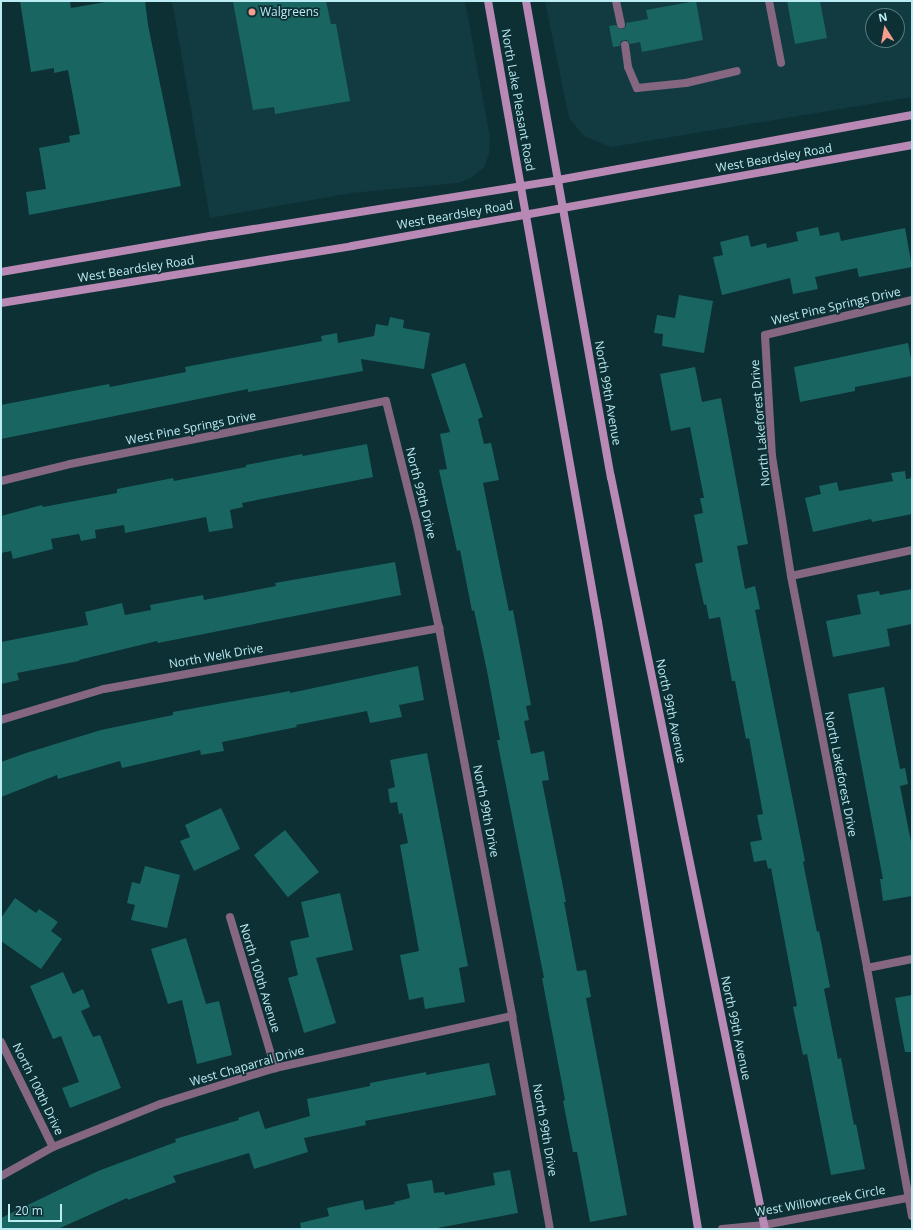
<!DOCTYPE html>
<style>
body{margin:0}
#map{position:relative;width:913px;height:1230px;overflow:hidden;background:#0d3035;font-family:"Open Sans",sans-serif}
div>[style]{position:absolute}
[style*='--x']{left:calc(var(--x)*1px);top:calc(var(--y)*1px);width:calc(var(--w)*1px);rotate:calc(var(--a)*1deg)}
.built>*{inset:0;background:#123b41}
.building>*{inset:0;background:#186561;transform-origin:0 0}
.service>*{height:8px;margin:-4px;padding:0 4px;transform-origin:4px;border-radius:4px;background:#856782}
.minor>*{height:8px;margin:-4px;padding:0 4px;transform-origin:4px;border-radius:4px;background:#856782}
.secondary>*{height:8px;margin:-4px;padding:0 4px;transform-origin:4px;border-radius:4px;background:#b889b4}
.dots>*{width:11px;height:11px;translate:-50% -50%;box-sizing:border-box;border:2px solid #0d3035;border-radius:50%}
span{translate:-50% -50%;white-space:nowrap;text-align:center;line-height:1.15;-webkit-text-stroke:3.5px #0d3035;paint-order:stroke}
.poi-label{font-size:12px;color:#bbebf3}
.left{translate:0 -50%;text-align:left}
.street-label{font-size:12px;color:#bbebf3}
.frame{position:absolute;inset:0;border:2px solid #bbebf3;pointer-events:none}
.north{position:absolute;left:865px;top:8px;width:40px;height:40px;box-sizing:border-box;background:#0d3035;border:1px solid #537b81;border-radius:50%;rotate:349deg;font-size:11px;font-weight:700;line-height:16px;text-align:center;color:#bbebf3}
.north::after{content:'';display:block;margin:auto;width:14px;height:18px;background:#f59d8f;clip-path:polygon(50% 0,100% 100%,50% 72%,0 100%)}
.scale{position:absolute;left:8px;top:1204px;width:54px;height:18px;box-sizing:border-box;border:2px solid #bbebf3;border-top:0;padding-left:5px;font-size:12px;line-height:14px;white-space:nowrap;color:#bbebf3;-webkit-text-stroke:3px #0d3035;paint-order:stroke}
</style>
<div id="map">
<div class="built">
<div style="clip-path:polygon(172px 1px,465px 1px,490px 138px,489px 154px,484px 167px,471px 178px,458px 183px,351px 193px,210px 218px)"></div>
<div style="clip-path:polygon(evenodd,545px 1px,912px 1px,912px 97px,611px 147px,584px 136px,569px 118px,545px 1px,873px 16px,897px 16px,897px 40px,873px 40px,873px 16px)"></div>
</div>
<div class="building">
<div style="clip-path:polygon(20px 1px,70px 1px,71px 8px,111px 1px,145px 1px,148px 25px,181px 186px,29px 215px,26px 192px,46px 189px,39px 148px,70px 142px,69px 136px,80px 134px,68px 70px,54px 73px,54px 68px,31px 72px)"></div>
<div style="clip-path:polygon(242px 1px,326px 1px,331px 24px,336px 24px,350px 101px,275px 114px,274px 107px,253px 110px,233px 2px)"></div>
<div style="clip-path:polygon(696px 1px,703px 40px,642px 52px,640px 42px,630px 44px,627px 40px,621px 41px,620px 46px,613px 47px,609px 26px,616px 25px,619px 29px,623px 29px,626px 26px,626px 23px,648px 19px,646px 10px)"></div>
<div style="clip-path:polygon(787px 1px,820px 1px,827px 38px,795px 44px)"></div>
<div style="clip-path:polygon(818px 227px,820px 236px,839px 232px,841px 241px,905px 228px,912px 267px,859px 277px,857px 268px,815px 277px,818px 289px,793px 294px,790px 278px,722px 295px,713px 257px,723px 255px,720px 242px,748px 235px,751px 247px,766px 243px,767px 248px,798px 241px,796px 232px)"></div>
<div style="clip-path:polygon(679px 295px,713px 301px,704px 353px,662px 346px,663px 334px,654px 333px,657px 315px,675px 318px)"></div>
<div style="clip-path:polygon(390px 317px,404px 320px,403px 328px,430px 333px,424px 369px,361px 359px,363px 371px,248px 392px,248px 389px,1px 439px,1px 405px,109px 384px,110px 387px,186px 372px,185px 367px,322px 341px,321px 336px,337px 333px,338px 343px,374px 336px,376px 324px,388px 326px)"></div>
<div style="clip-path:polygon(908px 343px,912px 364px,912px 376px,855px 387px,855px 391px,800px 402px,794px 367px)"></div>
<div style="clip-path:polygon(465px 363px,483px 417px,478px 419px,484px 444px,491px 443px,499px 480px,483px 483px,509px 611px,513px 610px,531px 705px,526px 706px,529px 720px,524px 721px,531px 754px,544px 751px,549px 780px,542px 781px,566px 902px,564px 902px,577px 971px,586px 970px,591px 997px,586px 998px,627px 1215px,590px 1222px,577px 1152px,573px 1152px,563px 1101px,565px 1100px,542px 978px,544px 978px,497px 740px,500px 740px,487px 671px,474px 610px,472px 611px,460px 550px,457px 551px,439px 470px,447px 469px,440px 434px,450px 432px,431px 374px)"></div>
<div style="clip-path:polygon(695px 367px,702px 402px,721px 398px,748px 544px,737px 546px,745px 589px,755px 586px,760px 609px,755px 610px,805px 861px,803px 862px,817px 932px,819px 931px,830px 987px,824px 989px,838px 1059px,841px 1058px,854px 1125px,856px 1124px,865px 1169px,831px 1175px,807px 1054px,803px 1055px,793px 1007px,797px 1006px,771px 868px,768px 869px,766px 860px,754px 862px,750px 842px,762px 840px,757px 815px,763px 814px,749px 738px,746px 739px,735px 681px,732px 681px,720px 617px,709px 619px,706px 604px,704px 605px,695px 564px,703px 562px,694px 515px,703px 513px,700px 498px,704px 498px,690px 427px,671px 431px,660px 374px)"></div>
<div style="clip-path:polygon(367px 444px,373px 477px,242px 503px,243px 507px,230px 510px,233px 528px,209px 532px,206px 517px,125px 533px,124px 525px,95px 530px,96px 538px,81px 541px,79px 534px,51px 539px,53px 549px,13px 559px,11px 551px,1px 553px,1px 516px,42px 505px,43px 507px,117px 493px,117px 489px,173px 478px,174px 481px,246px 467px,246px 465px,302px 454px,303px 456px)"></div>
<div style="clip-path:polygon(905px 471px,906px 479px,912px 478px,912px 514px,872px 522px,871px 519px,813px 532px,805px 498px,821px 494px,819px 486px,837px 482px,839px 491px,893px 481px,891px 473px)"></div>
<div style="clip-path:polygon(395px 562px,401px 595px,158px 643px,157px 641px,79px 660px,79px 661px,17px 673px,19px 680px,1px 684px,1px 642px,88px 625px,85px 612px,122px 603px,125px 615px,151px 610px,150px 605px,203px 595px,204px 600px,276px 586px,275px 583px)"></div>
<div style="clip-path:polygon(912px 589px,912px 624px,887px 629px,890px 646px,833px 657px,826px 621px,861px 614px,857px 595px,879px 591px,880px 595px)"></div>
<div style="clip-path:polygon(418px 666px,424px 700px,399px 705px,402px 717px,370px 723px,367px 711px,296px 725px,297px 727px,222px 742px,224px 751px,201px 755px,200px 750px,122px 768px,120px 761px,58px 779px,57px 775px,1px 797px,1px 762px,26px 753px,101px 730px,173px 715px,173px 712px,290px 691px,290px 693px)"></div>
<div style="clip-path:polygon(884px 687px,900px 769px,905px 768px,908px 784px,900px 786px,912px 847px,912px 896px,883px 901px,880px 879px,883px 879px,848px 694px)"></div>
<div style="clip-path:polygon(427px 753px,468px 966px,459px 968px,465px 1002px,425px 1009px,423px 997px,409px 1000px,400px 955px,419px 951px,400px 845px,408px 843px,402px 813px,399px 814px,397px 802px,390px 803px,388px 789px,395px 787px,390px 760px)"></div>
<div style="clip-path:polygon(221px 808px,240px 849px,194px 871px,180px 841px,190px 837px,185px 825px)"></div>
<div style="left:285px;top:830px;width:54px;height:40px;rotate:51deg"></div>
<div style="clip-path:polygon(145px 866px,180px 875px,167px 928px,131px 920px,135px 905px,127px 903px,132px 882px,140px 884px)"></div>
<div style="clip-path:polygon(340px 893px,353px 950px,316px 958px,336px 1023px,304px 1033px,288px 978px,298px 975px,290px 941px,309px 937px,301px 902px)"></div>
<div style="clip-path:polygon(15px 898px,36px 913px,39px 909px,58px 922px,51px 931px,62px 939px,41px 969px,1px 941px,1px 918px)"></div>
<div style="clip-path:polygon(186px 938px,206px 1004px,219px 1001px,232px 1055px,197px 1064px,182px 1000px,168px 1004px,151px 949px)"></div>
<div style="clip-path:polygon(63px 972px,73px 994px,83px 989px,90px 1007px,81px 1011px,93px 1037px,100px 1035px,121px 1088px,70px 1108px,62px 1088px,79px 1082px,61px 1036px,53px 1039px,30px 986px)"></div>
<div style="clip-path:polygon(912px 995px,912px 1052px,905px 1052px,895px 998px)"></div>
<div style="clip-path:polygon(489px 1063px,496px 1095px,365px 1121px,366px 1125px,304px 1138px,308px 1152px,254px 1169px,249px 1153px,173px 1176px,176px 1182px,128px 1200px,127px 1198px,58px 1229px,1px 1229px,1px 1218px,98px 1171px,176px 1142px,175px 1139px,239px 1120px,238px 1118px,259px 1111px,265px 1129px,310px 1116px,307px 1099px,370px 1086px,370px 1083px,426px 1072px,426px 1075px)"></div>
<div style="clip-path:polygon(510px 1170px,518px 1213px,432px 1229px,301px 1229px,300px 1223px,329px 1216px,327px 1208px,363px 1200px,365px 1210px,395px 1204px,394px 1202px,410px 1198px,407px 1184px,432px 1180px,434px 1193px,444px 1192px,445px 1195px,495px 1185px,493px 1173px)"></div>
</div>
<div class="service">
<div style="--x:616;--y:1;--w:24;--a:78"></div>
<div style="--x:769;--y:1;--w:63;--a:79"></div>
<div style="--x:625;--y:45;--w:22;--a:82"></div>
<div style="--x:628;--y:67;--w:23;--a:67"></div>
<div style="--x:637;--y:88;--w:49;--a:-5.8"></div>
<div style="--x:686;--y:83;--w:52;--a:-13.2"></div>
</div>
<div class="minor">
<div style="--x:912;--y:300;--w:151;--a:166.6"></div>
<div style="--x:765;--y:335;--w:121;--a:86.7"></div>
<div style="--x:772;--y:456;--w:121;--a:81"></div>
<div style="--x:791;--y:576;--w:399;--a:79"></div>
<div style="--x:867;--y:968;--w:252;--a:79.7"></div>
<div style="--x:1;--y:481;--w:71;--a:-13.8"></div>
<div style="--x:70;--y:464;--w:322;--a:-11.3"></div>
<div style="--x:386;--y:401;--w:124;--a:76"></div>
<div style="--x:416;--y:521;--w:109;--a:77.9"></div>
<div style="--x:439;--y:628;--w:395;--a:79.3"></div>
<div style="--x:512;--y:1016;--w:216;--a:79.9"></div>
<div style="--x:791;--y:576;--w:124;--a:-12.1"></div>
<div style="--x:1;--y:720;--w:108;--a:-16.8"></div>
<div style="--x:104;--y:689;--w:341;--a:-10.3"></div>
<div style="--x:230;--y:917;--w:158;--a:73.4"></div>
<div style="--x:867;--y:968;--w:46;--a:-11.3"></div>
<div style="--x:1;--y:1042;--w:117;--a:63.7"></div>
<div style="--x:1;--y:1176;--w:60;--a:-29.1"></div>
<div style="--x:53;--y:1147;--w:115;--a:-21.9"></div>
<div style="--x:160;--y:1104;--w:121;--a:-17.4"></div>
<div style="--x:275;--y:1068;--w:243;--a:-12.4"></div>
<div style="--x:722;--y:1229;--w:42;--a:-5.4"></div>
<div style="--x:764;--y:1225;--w:151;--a:-10.7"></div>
</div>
<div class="secondary">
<div style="--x:488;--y:1;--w:631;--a:79.96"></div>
<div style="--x:598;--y:622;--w:615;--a:80.64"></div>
<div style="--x:526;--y:1;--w:484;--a:79.9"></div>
<div style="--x:611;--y:477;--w:768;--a:78.43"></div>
<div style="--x:1;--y:272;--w:212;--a:-9.8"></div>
<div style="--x:210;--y:236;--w:352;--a:-9.1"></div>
<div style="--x:558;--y:180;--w:360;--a:-10.4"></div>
<div style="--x:1;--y:303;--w:356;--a:-9.2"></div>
<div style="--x:352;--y:246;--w:569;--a:-10.22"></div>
</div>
<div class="dots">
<div style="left:252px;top:12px;background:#f59d8f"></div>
</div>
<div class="poi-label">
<span class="left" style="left:260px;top:12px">Walgreens</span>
</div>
<div class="street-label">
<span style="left:518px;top:100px;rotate:80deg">North Lake Pleasant Road</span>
<span style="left:774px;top:158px;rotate:-10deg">West Beardsley Road</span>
<span style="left:455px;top:215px;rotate:-10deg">West Beardsley Road</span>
<span style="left:136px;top:269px;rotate:-9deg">West Beardsley Road</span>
<span style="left:836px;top:306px;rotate:-13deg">West Pine Springs Drive</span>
<span style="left:608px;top:393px;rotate:80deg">North 99th Avenue</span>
<span style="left:760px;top:423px;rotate:-95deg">North Lakeforest Drive</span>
<span style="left:191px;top:428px;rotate:-11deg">West Pine Springs Drive</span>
<span style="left:421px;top:493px;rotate:76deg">North 99th Drive</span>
<span style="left:216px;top:656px;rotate:-10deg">North Welk Drive</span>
<span style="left:671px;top:711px;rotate:78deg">North 99th Avenue</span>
<span style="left:841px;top:774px;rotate:79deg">North Lakeforest Drive</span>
<span style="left:486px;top:811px;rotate:79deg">North 99th Drive</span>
<span style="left:260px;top:978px;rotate:73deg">North 100th Avenue</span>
<span style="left:736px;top:1028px;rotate:78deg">North 99th Avenue</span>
<span style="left:247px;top:1066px;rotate:-16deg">West Chaparral Drive</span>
<span style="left:38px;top:1089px;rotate:64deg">North 100th Drive</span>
<span style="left:545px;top:1130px;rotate:80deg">North 99th Drive</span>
<span style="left:820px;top:1201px;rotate:-10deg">West Willowcreek Circle</span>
</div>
<div class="frame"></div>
<div class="north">N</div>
<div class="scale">20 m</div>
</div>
